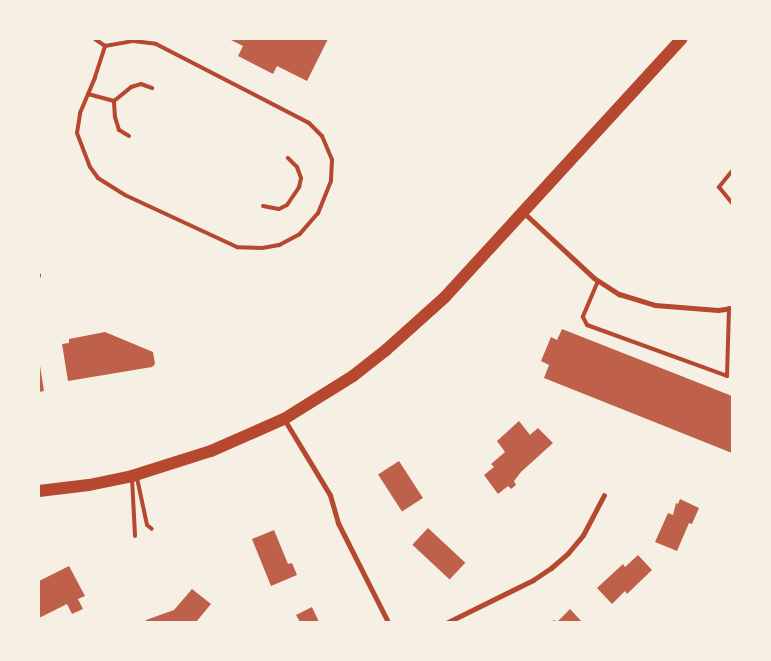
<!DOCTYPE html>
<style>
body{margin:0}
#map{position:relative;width:771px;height:661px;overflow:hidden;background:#f6efe4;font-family:Quicksand,sans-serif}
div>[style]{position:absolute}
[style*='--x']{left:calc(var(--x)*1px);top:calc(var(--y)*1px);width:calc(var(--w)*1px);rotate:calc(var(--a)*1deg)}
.building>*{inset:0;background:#bf614a;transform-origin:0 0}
.service>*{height:4px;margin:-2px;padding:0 2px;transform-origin:2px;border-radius:2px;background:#b5482f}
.minor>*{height:5px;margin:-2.5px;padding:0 2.5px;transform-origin:2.5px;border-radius:2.5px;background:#b5482f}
.primary>*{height:12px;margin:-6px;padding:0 6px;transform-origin:6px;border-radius:6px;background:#b5482f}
span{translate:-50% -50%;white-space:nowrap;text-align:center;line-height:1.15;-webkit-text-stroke:4px #f6efe4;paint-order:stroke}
.frame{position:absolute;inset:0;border:40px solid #f6efe4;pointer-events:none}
</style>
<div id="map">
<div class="building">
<div style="clip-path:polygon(229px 39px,328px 39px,307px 81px,277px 66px,273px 74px,238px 56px,243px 46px)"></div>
<div style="clip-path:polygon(562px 329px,732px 396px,732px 453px,544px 378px,549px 365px,541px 361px,551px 337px,557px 340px)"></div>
<div style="clip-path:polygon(105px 332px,153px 352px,155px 364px,152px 367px,68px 381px,62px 344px,69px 343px,69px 339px)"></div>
<div style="clip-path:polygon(40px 366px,44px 391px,39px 392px,39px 367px)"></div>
<div style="clip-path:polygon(519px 421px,530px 435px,538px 428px,553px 443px,521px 472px,514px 481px,516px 485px,511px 489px,508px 486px,498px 494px,484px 475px,494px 467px,491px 464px,505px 452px,497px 441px)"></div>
<div style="left:399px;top:461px;width:44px;height:25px;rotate:57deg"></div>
<div style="clip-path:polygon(680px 499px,699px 508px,692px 524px,689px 523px,677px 551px,655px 542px,668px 513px,673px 515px,676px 503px,678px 504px)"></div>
<div style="left:428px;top:528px;width:51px;height:23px;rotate:43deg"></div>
<div style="clip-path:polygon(274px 530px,288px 564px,292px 563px,297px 575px,271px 586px,252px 539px)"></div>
<div style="clip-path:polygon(638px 555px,652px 570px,627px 594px,625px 591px,612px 604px,597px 588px,623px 564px,625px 567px)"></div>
<div style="clip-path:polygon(69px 566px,85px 596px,78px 599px,83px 609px,72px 614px,67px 604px,39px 618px,39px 581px)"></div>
<div style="clip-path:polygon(192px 589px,211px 604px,196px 622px,146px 622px,146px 620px,174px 610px)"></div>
<div style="clip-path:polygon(312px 607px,319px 622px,300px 622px,296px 615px)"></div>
<div style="clip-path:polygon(570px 609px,582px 622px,551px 622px,554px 620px,557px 622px)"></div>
</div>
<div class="service">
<div style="--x:95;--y:39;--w:12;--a:35"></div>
<div style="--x:105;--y:46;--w:28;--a:-10"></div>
<div style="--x:133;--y:41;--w:23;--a:7"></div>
<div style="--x:156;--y:44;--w:172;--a:27.3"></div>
<div style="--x:309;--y:123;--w:18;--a:45"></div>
<div style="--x:322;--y:136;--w:26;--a:67"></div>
<div style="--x:332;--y:160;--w:21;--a:93"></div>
<div style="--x:331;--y:181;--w:35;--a:112"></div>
<div style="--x:318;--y:213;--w:28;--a:131"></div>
<div style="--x:300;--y:234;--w:24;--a:152"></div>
<div style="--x:279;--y:245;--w:17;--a:170"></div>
<div style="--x:262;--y:248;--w:25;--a:-178"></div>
<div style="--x:237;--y:247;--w:123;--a:-155.1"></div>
<div style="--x:125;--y:195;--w:32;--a:-148"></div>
<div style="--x:98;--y:178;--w:14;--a:-126"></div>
<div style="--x:90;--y:167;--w:36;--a:-111"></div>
<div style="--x:77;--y:133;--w:20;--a:-81"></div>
<div style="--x:80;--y:113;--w:39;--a:-67"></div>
<div style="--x:95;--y:77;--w:33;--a:-72"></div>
<div style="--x:88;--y:94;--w:27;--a:15"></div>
<div style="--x:129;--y:136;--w:12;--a:-149"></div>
<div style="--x:119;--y:130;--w:14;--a:-107"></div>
<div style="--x:115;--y:117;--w:16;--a:-94"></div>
<div style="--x:114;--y:101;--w:22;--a:-39"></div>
<div style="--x:131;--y:87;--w:10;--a:-17"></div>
<div style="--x:141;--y:84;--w:12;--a:20"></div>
<div style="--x:732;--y:171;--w:21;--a:129"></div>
<div style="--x:719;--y:187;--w:21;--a:51"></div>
<div style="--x:263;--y:206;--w:16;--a:11"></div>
<div style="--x:279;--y:209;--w:9;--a:-27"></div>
<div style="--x:287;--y:205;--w:22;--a:-56"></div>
<div style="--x:299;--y:187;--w:9;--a:-77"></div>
<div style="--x:301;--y:178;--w:12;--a:-110"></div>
<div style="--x:297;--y:167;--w:13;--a:-135"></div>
<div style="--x:39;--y:276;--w:1;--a:-90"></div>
<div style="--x:598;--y:281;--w:39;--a:113"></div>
<div style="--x:583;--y:317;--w:9;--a:63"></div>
<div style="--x:587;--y:325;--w:149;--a:20"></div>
<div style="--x:727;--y:376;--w:68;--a:-88.3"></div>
<div style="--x:132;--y:478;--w:58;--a:87"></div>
<div style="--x:137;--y:478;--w:48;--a:78"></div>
<div style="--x:147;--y:525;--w:6;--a:39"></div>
</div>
<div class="minor">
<div style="--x:524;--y:213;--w:96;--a:42.9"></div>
<div style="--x:594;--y:278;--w:30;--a:33"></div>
<div style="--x:619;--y:294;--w:38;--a:17"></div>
<div style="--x:655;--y:305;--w:63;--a:4.5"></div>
<div style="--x:718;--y:310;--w:14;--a:-8"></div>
<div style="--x:284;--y:419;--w:89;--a:58.8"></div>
<div style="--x:330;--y:495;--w:29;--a:74"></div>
<div style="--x:338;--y:523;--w:111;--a:63.2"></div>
<div style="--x:448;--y:622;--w:95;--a:-26.3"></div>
<div style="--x:533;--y:580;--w:22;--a:-34"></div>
<div style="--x:551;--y:568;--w:23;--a:-41"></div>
<div style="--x:568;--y:553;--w:23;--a:-50"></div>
<div style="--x:583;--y:535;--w:45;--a:-62.3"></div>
</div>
<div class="primary">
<div style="--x:39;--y:491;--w:50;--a:-6.8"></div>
<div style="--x:89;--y:485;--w:44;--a:-11.8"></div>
<div style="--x:132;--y:476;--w:83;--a:-17.6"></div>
<div style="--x:211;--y:451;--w:80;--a:-23.7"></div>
<div style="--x:284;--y:419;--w:81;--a:-31.9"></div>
<div style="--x:353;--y:376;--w:42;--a:-38.2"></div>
<div style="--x:386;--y:350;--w:79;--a:-41.9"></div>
<div style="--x:445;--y:297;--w:350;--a:-47.5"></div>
</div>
<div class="frame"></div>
</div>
